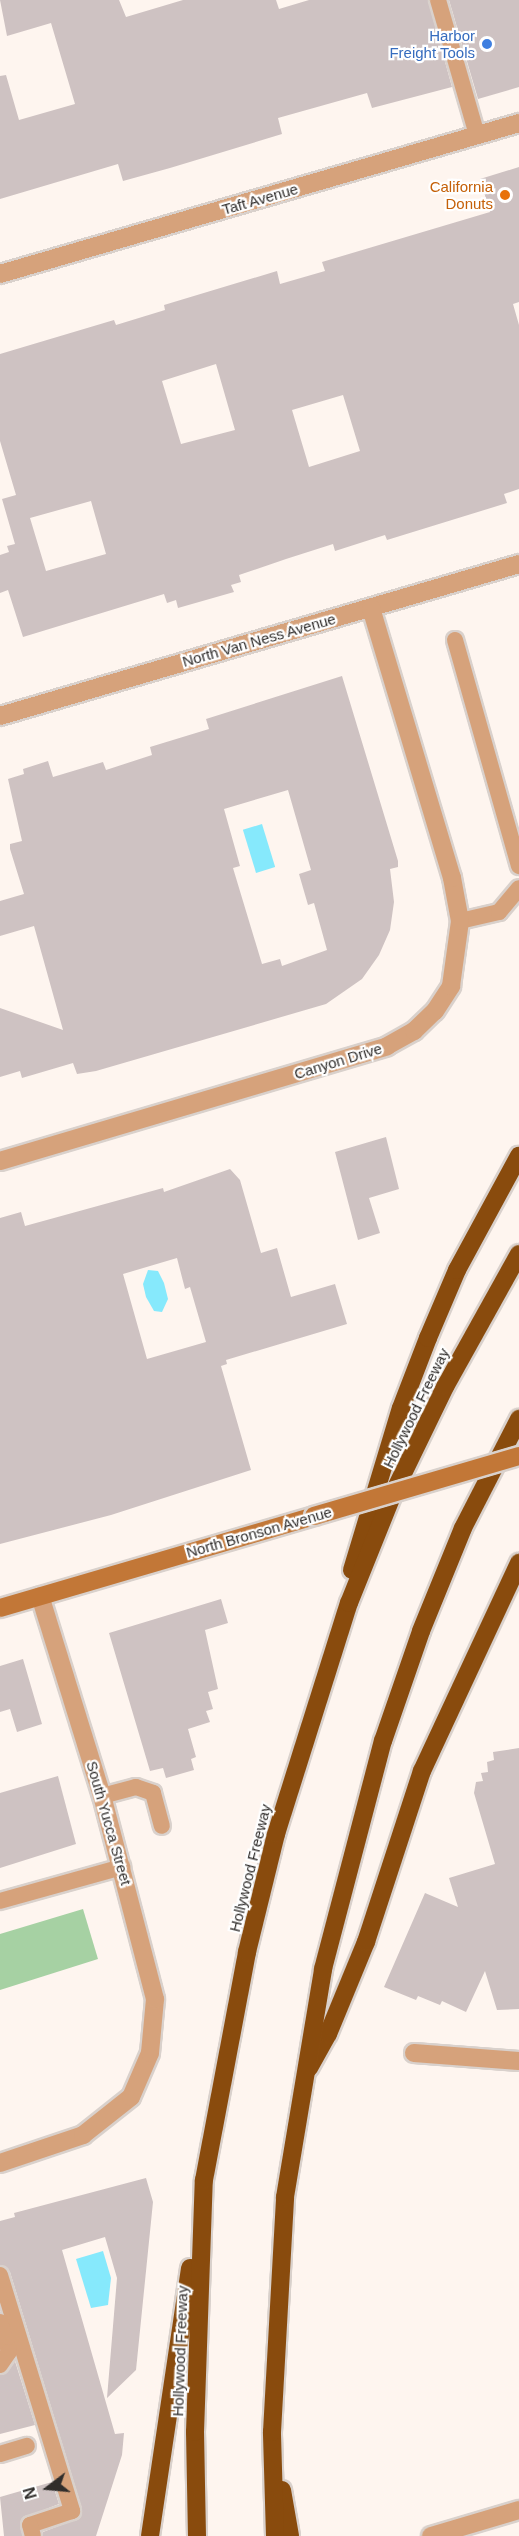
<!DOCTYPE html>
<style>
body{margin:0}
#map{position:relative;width:519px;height:2536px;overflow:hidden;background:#fef5ef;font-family:Helvetica,sans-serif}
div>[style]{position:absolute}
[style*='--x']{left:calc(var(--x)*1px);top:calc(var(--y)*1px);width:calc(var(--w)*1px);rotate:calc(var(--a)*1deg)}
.green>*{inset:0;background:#a6d1a3}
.water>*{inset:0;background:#86e9fc;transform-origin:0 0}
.building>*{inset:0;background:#cec2c2}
.roads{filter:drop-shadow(2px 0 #d9d1cc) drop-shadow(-2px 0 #d9d1cc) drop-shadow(0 2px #d9d1cc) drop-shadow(0 -2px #d9d1cc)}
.lane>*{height:16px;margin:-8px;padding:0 8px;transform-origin:8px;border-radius:8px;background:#d6a27b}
.street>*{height:18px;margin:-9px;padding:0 9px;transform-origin:9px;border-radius:9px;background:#d6a27b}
.secondary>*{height:18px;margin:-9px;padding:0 9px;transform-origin:9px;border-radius:9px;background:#c27737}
.highway>*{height:18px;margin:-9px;padding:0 9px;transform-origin:9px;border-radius:9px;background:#894b0d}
.bridges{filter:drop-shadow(2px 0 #d9d1cc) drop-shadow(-2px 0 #d9d1cc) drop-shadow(0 2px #d9d1cc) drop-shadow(0 -2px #d9d1cc)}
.secondary-bridge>*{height:18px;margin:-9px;padding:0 9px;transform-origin:9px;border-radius:9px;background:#c27737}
.dots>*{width:16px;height:16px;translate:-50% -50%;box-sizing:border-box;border:3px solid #fff;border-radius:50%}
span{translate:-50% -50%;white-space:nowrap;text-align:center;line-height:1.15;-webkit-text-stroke:4.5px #fff;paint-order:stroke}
.shop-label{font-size:15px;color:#366cbe}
.right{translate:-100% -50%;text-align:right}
.food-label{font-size:15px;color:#c56008}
.street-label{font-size:15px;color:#302d2b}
.north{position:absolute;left:18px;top:2458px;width:60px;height:60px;-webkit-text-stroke:4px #fff;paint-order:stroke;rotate:254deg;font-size:16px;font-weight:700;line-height:24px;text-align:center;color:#302d2b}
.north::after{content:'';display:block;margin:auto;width:21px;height:27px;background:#302d2b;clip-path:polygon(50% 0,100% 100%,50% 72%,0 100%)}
</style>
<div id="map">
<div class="green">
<div style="clip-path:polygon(83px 1909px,98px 1959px,0 1990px,0 1934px)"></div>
</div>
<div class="water">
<div style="left:262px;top:824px;width:45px;height:20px;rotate:73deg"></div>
<div style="clip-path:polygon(148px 1270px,158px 1271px,164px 1283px,168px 1299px,162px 1312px,154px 1311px,146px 1297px,143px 1284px)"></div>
<div style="clip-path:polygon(103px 2251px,111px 2278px,108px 2305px,91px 2308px,76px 2259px)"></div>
</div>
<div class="building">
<div style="clip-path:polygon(0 0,119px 0,126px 17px,183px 0,276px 0,279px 9px,309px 0,428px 0,452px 87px,372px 108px,367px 93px,278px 118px,282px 134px,170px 168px,123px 181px,118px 164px,0 199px,0 76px,6px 75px,19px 120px,75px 104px,51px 23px,7px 36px)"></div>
<div style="clip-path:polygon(449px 0,519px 0,519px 87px,478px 99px)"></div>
<div style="clip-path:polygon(evenodd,519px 167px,519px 302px,513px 304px,519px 325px,519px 489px,504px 494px,507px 503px,387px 540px,385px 535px,335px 551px,333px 544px,286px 559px,239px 575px,241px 582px,231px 585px,234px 592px,178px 608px,176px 600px,167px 603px,164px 594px,23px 637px,8px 590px,0 593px,0 555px,9px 552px,7px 546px,15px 544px,2px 499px,16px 495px,0 441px,0 354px,114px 320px,116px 325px,165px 310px,164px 305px,277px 271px,280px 284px,325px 271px,322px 262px,490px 212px,480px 179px,519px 167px,216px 364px,235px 430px,181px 444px,162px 381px,216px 364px,519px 167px,343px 395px,360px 451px,309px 467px,292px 410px,343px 395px,519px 167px,91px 501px,106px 554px,46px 571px,30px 518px,91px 501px)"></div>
<div style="clip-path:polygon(evenodd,342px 676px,398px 861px,398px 867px,390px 869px,394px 902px,390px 930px,379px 955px,362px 979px,326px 1004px,96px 1071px,77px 1074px,73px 1063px,22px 1078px,20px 1071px,0 1077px,0 1008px,63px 1030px,34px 926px,0 936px,0 901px,24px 894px,10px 849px,10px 844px,22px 841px,8px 779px,24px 774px,23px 769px,48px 761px,53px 777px,103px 762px,106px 770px,152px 755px,150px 747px,209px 729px,206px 719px,342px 676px,288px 790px,311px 870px,299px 874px,308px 905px,314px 903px,327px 950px,282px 966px,280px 959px,262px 964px,233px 868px,240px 866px,224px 809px,288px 790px)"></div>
<div style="clip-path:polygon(386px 1137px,399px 1189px,369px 1198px,380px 1233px,358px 1240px,335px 1152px)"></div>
<div style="clip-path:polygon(evenodd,230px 1169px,240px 1180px,261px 1253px,277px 1248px,291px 1297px,335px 1284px,347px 1324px,226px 1360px,227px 1364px,221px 1366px,251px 1470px,111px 1515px,0 1544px,0 1218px,21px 1212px,25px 1226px,163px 1188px,164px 1192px,230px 1169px,177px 1258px,185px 1289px,190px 1287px,206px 1342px,147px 1359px,123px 1274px,177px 1258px)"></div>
<div style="clip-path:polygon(221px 1599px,228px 1623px,205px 1630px,218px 1689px,208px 1692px,213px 1709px,206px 1711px,210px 1722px,188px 1729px,196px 1757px,191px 1759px,194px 1770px,166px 1778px,163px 1768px,150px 1771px,109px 1633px)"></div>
<div style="clip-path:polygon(23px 1659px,42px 1724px,17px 1732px,10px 1709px,0 1712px,0 1666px)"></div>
<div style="clip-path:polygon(519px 1748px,519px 2009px,497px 2010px,485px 1971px,466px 2012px,442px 2001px,440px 2005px,418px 1996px,416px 2000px,384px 1987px,425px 1893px,458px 1907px,449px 1878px,495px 1864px,474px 1793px,476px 1782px,483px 1781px,481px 1773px,488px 1772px,487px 1762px,494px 1760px,493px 1752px)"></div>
<div style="clip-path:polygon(58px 1776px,76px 1844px,0 1868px,0 1793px)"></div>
<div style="clip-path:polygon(146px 2178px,153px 2202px,136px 2370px,107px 2398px,117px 2278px,105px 2237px,62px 2250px,115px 2434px,124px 2433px,122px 2455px,96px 2536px,43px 2536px,43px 2532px,79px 2518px,82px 2509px,10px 2272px,0 2265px,0 2221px,15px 2217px,14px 2213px)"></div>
<div style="clip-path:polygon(15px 2361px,35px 2425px,0 2434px,0 2375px)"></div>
<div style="clip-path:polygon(52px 2482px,59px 2504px,23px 2518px,22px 2536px,4px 2536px,0 2497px)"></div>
</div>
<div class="roads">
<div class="lane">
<div style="--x:438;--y:0;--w:141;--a:73.9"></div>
<div style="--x:455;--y:640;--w:235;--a:74.2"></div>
<div style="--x:460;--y:921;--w:40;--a:-13"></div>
<div style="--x:499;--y:912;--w:31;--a:-50"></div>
<div style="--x:102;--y:1796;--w:35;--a:-15"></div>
<div style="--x:136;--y:1787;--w:18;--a:19"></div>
<div style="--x:153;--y:1793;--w:34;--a:75"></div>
<div style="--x:0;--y:1901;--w:127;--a:-15.6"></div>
<div style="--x:0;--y:2275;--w:247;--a:73"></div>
<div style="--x:72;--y:2511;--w:44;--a:161.6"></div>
<div style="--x:30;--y:2525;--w:11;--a:75"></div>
<div style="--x:0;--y:2322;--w:31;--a:73"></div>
<div style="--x:9;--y:2352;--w:16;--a:125"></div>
<div style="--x:0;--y:2454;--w:28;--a:-17"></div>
</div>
<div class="street">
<div style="--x:0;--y:274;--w:541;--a:-16.22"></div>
<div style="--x:0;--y:716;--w:541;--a:-16.32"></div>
<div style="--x:0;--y:1161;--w:404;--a:-16.5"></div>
<div style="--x:387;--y:1046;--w:31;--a:-29"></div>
<div style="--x:414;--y:1031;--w:29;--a:-44"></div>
<div style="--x:435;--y:1011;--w:30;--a:-57"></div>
<div style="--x:451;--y:986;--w:66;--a:-82.1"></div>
<div style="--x:460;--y:921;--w:44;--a:-100.5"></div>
<div style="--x:452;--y:878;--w:282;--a:-106.7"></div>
<div style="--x:414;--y:2053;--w:105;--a:4.4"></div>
<div style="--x:0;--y:2163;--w:88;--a:-18.6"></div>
<div style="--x:83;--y:2135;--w:61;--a:-38.4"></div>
<div style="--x:131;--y:2097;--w:48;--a:-66.6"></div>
<div style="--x:150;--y:2053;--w:54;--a:-84.7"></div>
<div style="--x:155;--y:1999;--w:210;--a:-104.6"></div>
<div style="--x:102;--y:1796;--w:209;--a:-107.2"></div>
<div style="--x:431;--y:2536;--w:92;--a:-16.5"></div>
</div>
<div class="secondary">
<div style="--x:0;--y:1608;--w:327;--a:-16.3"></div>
</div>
<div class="highway">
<div style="--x:352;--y:1570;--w:169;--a:-73.2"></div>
<div style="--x:401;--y:1408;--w:75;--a:-68.9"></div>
<div style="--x:428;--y:1338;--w:74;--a:-66.9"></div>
<div style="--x:457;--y:1270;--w:130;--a:-61.5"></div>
<div style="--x:309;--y:2068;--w:39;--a:-61"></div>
<div style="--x:328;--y:2034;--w:100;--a:-67.6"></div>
<div style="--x:366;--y:1942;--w:180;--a:-71.9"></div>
<div style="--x:422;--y:1771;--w:230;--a:-65"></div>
<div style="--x:282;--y:2490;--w:47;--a:80.1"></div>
<div style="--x:150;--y:2536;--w:271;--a:-81.5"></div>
<div style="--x:197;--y:2536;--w:104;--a:-91.1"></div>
<div style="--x:195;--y:2432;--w:252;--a:-88"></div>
<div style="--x:204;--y:2180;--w:232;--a:-79.3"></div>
<div style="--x:247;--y:1952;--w:122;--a:-76.2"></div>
<div style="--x:276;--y:1834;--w:242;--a:-72.5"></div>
<div style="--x:349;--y:1603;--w:115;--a:-68.1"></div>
<div style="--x:392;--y:1496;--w:123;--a:-64.1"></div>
<div style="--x:446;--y:1385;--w:150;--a:-60.9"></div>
<div style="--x:275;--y:2536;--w:104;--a:-91.7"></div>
<div style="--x:272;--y:2432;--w:235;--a:-86.8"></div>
<div style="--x:285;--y:2197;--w:231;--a:-80.5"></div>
<div style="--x:323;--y:1969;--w:236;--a:-75.3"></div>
<div style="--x:383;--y:1741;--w:116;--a:-70.9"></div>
<div style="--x:421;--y:1631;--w:111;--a:-67.8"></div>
<div style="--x:463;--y:1528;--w:123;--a:-62.8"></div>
</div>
</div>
<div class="bridges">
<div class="secondary-bridge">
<div style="--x:314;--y:1516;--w:214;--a:-16.3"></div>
</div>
</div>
<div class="dots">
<div style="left:487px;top:44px;background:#3f7fe0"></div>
<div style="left:505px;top:195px;background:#e8710a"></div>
</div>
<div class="shop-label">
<span class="right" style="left:475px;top:44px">Harbor<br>Freight Tools</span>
</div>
<div class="food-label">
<span class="right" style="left:493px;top:195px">California<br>Donuts</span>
</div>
<div class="street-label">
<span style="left:260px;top:199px;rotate:-16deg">Taft Avenue</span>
<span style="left:259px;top:640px;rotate:-16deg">North Van Ness Avenue</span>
<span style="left:338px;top:1061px;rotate:-17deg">Canyon Drive</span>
<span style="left:416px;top:1408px;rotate:-64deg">Hollywood Freeway</span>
<span style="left:259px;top:1532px;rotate:-16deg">North Bronson Avenue</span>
<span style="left:109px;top:1823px;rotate:74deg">South Yucca Street</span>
<span style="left:250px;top:1868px;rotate:-76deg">Hollywood Freeway</span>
<span style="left:180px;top:2351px;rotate:-88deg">Hollywood Freeway</span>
</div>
<div class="north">N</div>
</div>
